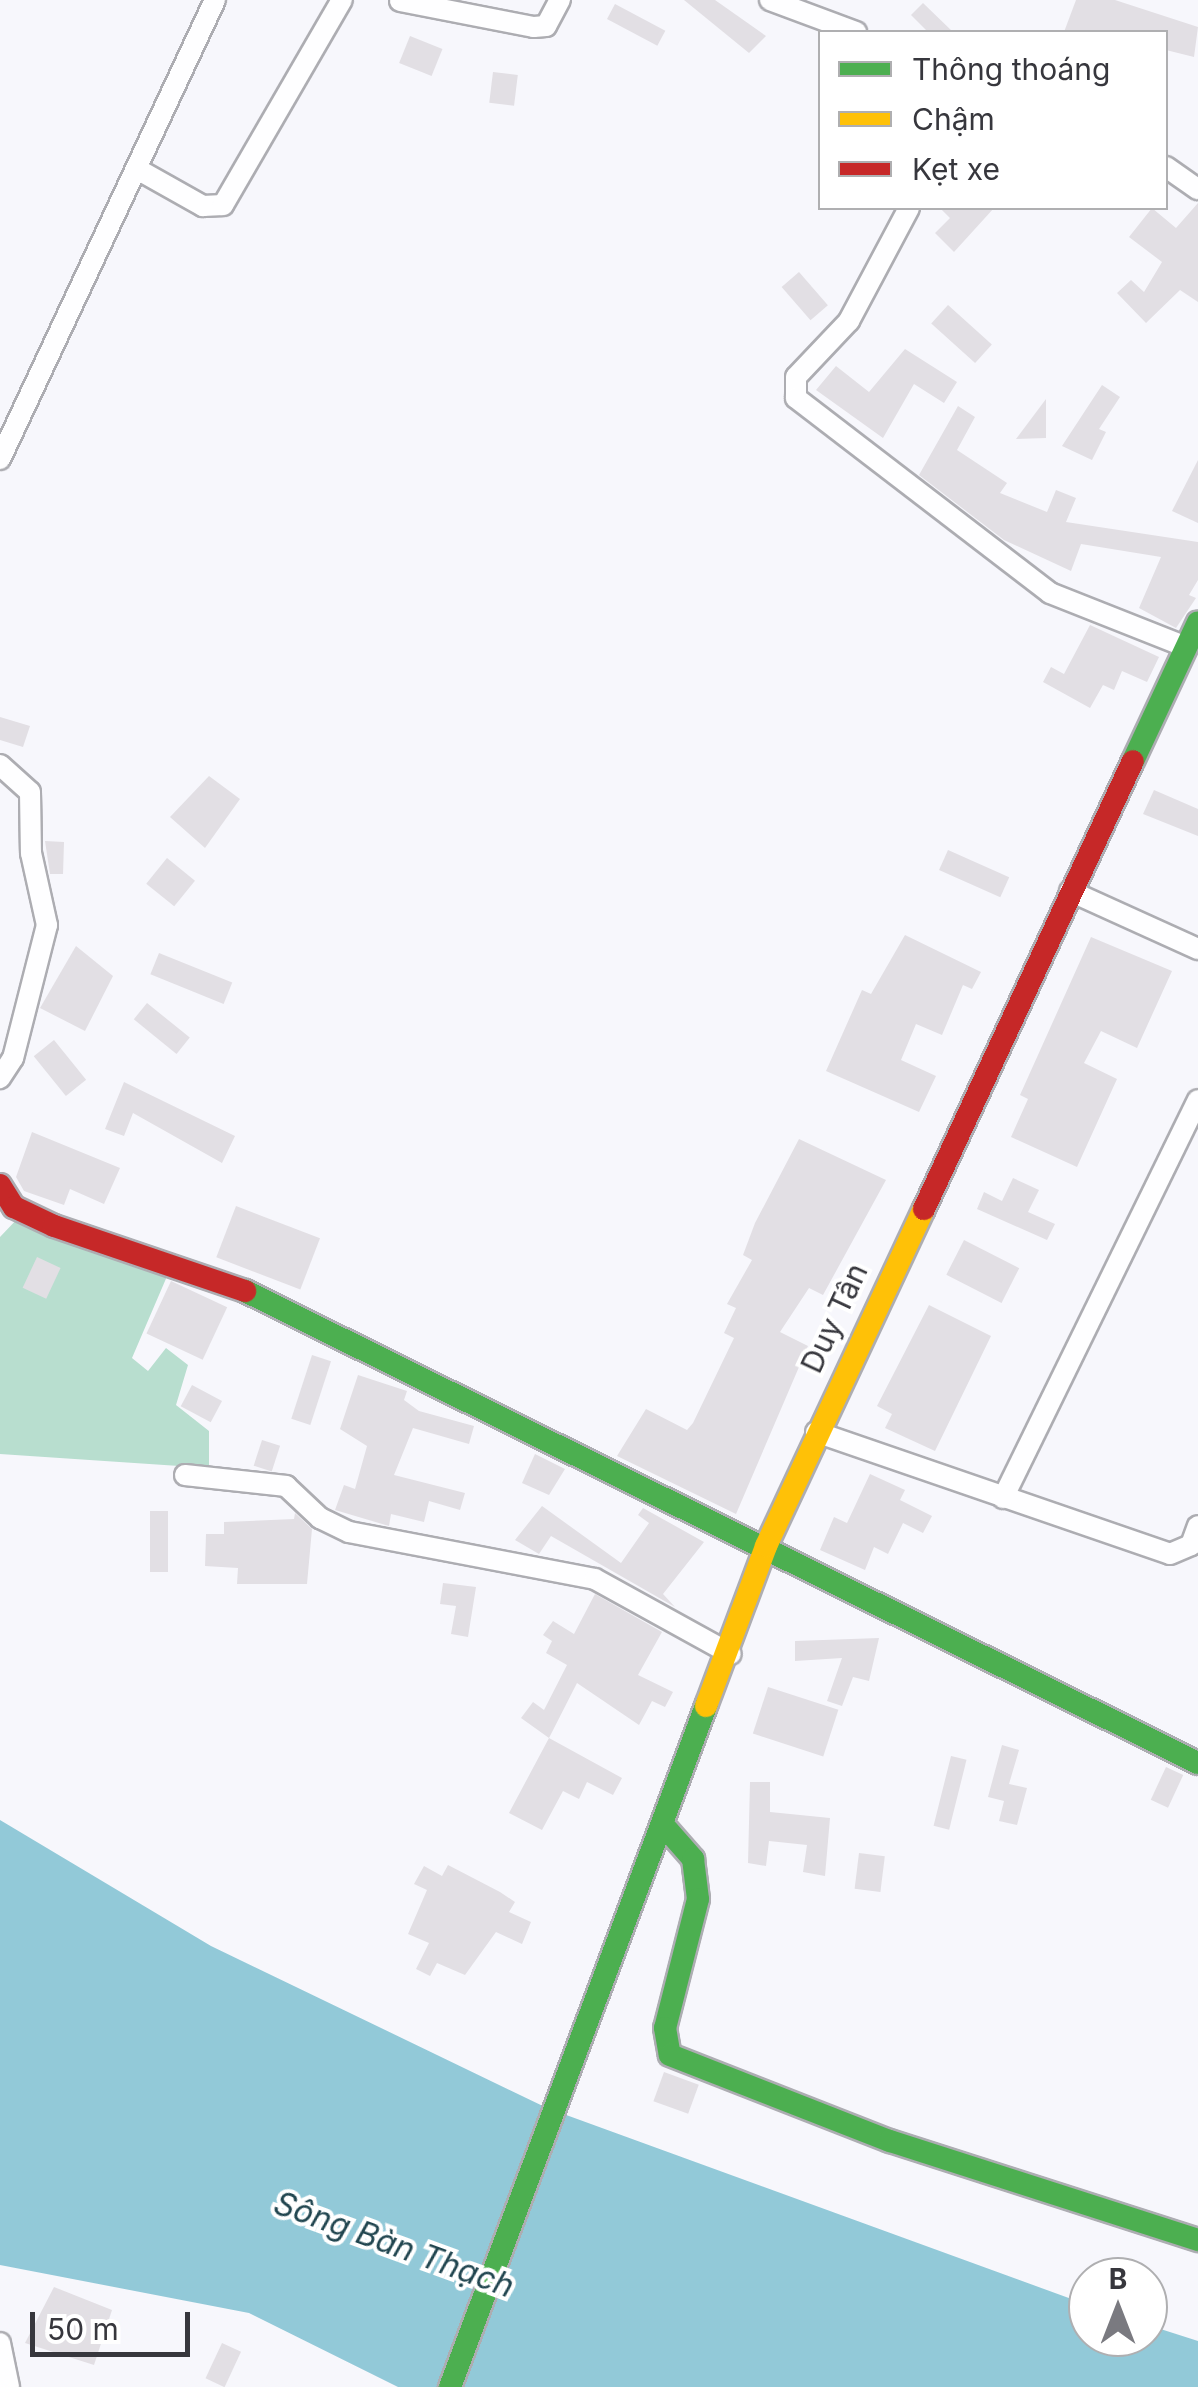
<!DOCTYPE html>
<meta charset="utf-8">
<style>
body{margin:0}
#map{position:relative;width:1198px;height:2387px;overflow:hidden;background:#f7f7fc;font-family:Inter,sans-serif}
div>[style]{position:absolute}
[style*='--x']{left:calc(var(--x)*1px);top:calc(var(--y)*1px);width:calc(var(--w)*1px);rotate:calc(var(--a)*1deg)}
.forest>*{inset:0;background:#b8decf}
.water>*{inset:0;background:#92c9d8}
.building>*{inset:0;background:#e2dfe4;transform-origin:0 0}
.roads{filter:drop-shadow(2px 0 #adadb2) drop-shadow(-2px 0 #adadb2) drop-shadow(0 2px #adadb2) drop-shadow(0 -2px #adadb2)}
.street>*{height:20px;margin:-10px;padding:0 10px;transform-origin:10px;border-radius:10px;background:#fefeff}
.fast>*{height:22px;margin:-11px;padding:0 11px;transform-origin:11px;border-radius:11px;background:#4caf50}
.slow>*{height:22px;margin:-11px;padding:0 11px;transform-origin:11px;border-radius:11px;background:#ffc107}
.jam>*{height:22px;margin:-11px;padding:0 11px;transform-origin:11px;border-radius:11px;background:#c62828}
span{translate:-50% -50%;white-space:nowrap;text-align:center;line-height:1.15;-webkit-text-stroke:8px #fff;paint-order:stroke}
.street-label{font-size:30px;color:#37373d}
.water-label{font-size:32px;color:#20454f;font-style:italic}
.legend{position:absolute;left:818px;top:30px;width:350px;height:180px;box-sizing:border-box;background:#fff;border:2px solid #afafb1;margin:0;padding:12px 18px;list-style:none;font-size:30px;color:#37373d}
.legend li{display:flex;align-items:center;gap:20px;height:50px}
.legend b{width:50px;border:2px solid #afafb1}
.north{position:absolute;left:1068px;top:2257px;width:100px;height:100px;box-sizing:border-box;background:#fff;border:2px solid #afafb1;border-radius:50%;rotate:0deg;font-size:28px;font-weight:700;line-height:40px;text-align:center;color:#37373d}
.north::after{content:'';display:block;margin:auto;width:35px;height:45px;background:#7a7a80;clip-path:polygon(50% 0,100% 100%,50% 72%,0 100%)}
.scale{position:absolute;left:30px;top:2312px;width:160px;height:45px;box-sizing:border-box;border:5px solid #37373d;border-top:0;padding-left:12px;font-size:30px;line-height:35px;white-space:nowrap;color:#37373d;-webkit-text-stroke:8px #fff;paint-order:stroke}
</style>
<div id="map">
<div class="forest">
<div style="clip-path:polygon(20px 1216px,174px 1260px,132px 1358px,148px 1371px,166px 1348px,188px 1365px,176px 1405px,209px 1431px,209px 1468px,0 1454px,0 1237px)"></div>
</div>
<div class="water">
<div style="clip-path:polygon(0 1820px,211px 1946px,547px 2108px,1088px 2305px,1088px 2337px,1148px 2337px,1148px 2325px,1198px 2341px,1198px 2387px,398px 2387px,249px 2313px,0 2265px)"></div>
</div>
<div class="building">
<div style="clip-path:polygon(684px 0,715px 0,766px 36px,749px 53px)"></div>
<div style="clip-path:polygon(1076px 0,1115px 0,1198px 27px,1194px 57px,1166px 50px,1166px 32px,1064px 32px)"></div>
<div style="clip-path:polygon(923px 3px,953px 32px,928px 32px,911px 15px)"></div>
<div style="left:615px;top:4px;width:57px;height:17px;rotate:28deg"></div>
<div style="left:410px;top:36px;width:35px;height:29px;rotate:22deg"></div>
<div style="left:493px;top:72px;width:25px;height:31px;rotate:7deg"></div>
<div style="clip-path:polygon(1198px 203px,1198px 302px,1180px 290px,1146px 323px,1117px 293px,1131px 280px,1144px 292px,1162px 262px,1129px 237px,1152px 208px,1176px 228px)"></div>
<div style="clip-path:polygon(940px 208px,994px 208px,954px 252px,935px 233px,950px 218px)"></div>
<div style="left:799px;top:272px;width:44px;height:23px;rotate:49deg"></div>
<div style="left:948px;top:305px;width:59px;height:25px;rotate:42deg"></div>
<div style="clip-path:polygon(905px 349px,957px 382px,944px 403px,914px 384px,883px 438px,816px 390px,836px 366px,869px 392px)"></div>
<div style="clip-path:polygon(1102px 385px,1120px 397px,1099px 429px,1106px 432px,1092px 460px,1062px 446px)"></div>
<div style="clip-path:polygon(1046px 399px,1046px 438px,1016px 439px)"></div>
<div style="clip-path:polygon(958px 406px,975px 417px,957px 450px,1007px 483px,1000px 493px,1047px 512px,1056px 490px,1076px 498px,1066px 522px,1198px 542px,1198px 580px,1189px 595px,1196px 598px,1176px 628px,1139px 608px,1161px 557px,1081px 544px,1071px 571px,1004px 540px,919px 475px)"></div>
<div style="clip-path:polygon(1198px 460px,1198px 523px,1172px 511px)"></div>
<div style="clip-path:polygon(1090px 625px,1159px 657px,1147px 682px,1122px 671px,1114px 690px,1103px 685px,1090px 708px,1043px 682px,1051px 667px,1064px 674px)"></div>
<div style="clip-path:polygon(0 717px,30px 726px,23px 747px,0 740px)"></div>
<div style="clip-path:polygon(209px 776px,240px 799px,205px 848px,170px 817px)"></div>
<div style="clip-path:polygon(1154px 790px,1198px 809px,1198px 836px,1143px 814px)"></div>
<div style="clip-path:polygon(45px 841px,64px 842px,63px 874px,50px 874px)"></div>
<div style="left:948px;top:850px;width:67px;height:22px;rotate:24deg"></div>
<div style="left:167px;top:858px;width:36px;height:33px;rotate:39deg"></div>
<div style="clip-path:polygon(905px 935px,981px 972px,972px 989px,963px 985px,942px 1035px,916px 1024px,901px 1060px,936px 1076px,919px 1112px,826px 1071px,862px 990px,871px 994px)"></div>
<div style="clip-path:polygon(1091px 937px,1172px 971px,1137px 1048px,1101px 1031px,1084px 1063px,1117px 1079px,1077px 1167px,1011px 1137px,1028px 1099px,1020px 1095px)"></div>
<div style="clip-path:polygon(76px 946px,113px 976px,85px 1031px,40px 1008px)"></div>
<div style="left:159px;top:953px;width:79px;height:23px;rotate:22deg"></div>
<div style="left:147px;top:1003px;width:55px;height:21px;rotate:39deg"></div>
<div style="left:54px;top:1040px;width:51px;height:26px;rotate:51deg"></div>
<div style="clip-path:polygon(124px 1082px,235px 1136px,222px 1163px,133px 1113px,124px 1136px,105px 1129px)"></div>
<div style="clip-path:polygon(32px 1132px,120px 1168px,104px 1204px,70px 1189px,64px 1205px,24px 1191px,16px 1177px)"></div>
<div style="clip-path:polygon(799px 1139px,886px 1180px,823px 1295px,809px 1288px,780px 1332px,808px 1346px,736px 1514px,617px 1456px,646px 1409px,687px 1430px,693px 1423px,734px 1338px,724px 1333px,736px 1308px,727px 1304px,752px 1260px,743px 1255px,755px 1223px)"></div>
<div style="clip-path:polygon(1013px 1178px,1039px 1190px,1028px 1212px,1055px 1224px,1047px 1240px,977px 1209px,984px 1192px,1002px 1201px)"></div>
<div style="left:236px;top:1206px;width:90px;height:55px;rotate:21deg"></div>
<div style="left:964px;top:1240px;width:62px;height:39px;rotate:27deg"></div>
<div style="left:37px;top:1257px;width:26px;height:34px;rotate:25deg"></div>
<div style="left:171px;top:1281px;width:62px;height:58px;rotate:25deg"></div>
<div style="clip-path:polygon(929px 1305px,991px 1336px,935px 1451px,885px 1428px,892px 1414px,877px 1406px)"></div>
<div style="left:312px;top:1355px;width:20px;height:67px;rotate:18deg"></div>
<div style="clip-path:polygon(358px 1375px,407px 1391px,404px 1400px,419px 1411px,474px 1426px,469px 1444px,413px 1428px,394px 1475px,465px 1493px,460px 1510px,429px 1501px,424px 1522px,391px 1514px,389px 1526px,335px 1510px,344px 1485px,355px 1489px,367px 1446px,340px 1429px)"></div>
<div style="left:192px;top:1385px;width:34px;height:24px;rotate:28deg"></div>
<div style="left:262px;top:1440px;width:19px;height:27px;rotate:18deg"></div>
<div style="clip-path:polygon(535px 1454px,565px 1469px,549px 1495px,522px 1483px)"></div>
<div style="clip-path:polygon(870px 1474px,905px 1490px,900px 1500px,932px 1516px,923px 1533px,903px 1523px,888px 1554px,874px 1547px,865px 1570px,820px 1550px,834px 1517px,847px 1523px)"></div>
<div style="clip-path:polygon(542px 1506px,621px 1563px,649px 1523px,638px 1515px,643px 1508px,704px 1542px,663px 1594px,675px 1607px,551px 1536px,539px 1554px,515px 1540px)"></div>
<div style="left:150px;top:1511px;width:18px;height:61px"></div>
<div style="clip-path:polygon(295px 1513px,312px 1529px,307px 1584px,237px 1584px,238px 1568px,205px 1566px,206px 1534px,224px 1534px,224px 1522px,294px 1519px)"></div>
<div style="clip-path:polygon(443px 1583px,476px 1587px,468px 1637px,451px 1634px,456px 1606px,440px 1604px)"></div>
<div style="clip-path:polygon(595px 1594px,662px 1632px,638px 1675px,673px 1692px,665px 1707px,652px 1701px,639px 1725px,577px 1683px,549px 1738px,622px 1778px,613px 1795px,587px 1782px,579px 1799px,563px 1791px,542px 1830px,509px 1813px,549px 1738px,521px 1718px,533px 1702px,544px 1710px,567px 1665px,546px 1653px,552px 1641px,543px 1635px,553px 1621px,574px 1634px)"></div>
<div style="clip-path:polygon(879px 1638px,869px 1681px,853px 1677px,842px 1706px,827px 1701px,842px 1658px,795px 1661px,795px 1641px)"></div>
<div style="left:768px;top:1687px;width:74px;height:49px;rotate:18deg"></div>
<div style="clip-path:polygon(1002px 1745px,1019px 1750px,1009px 1784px,1027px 1788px,1017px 1825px,999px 1821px,1004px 1801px,988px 1797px)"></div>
<div style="left:951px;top:1756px;width:16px;height:72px;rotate:14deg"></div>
<div style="left:1166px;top:1767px;width:19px;height:36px;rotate:25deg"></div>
<div style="clip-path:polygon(750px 1782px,770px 1782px,770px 1812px,830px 1818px,825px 1876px,803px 1872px,807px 1845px,769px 1841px,766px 1866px,748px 1863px)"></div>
<div style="left:859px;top:1853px;width:26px;height:36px;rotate:7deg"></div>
<div style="clip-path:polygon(448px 1865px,500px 1892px,515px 1902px,509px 1912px,531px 1922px,522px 1944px,496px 1932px,465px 1975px,437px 1963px,430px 1976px,416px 1969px,429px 1943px,408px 1934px,427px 1890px,414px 1884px,424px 1866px,442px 1876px)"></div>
<div style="left:664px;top:2072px;width:37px;height:31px;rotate:20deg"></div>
<div style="clip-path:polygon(54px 2287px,112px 2310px,94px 2365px,25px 2343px)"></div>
<div style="left:222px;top:2343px;width:21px;height:39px;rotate:25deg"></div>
</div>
<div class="roads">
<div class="street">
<div style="--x:770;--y:0;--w:92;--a:20.4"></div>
<div style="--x:400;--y:1;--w:136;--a:11"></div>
<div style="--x:534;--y:27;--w:12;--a:-5"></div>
<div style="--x:546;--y:26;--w:30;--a:-62"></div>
<div style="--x:1166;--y:167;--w:39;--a:35"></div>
<div style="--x:137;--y:169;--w:76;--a:29.3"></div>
<div style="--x:203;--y:206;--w:20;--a:-3"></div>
<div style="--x:223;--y:205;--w:237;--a:-59.9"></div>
<div style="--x:909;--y:208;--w:128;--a:118"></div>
<div style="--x:849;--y:321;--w:77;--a:133.4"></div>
<div style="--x:796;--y:377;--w:21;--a:90"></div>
<div style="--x:796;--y:398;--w:320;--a:37.5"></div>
<div style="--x:1050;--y:593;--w:144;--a:21.6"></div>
<div style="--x:0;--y:459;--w:507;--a:-64.9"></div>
<div style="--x:0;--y:765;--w:40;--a:42"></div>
<div style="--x:30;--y:792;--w:61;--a:89.1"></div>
<div style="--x:31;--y:853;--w:74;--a:77.5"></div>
<div style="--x:47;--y:925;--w:137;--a:104.3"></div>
<div style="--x:13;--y:1058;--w:24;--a:123"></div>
<div style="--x:1070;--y:891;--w:141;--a:24.4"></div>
<div style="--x:816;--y:1432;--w:374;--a:19"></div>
<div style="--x:1170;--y:1554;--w:23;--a:-23"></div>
<div style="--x:1191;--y:1545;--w:20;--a:-70"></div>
<div style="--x:185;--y:1475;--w:102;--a:6.2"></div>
<div style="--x:286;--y:1486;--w:47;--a:43.3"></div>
<div style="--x:320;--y:1518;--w:32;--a:26"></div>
<div style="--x:349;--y:1532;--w:250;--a:10.8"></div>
<div style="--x:595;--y:1579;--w:155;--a:28.9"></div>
<div style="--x:1003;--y:1498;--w:443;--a:-63.9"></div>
<div style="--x:0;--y:2343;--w:45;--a:78.4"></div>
</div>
<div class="fast">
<div style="--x:1133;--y:761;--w:153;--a:-64.9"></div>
<div style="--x:245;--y:1291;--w:1063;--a:26.35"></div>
<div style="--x:665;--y:1827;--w:43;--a:48.8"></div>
<div style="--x:693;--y:1859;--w:40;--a:82.9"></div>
<div style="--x:698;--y:1899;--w:133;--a:104.3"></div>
<div style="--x:665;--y:2028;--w:27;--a:80"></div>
<div style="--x:670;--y:2055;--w:236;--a:21.4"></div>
<div style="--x:890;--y:2141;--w:324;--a:17.8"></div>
<div style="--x:450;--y:2387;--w:728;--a:-69.4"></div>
</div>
<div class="slow">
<div style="--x:706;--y:1706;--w:171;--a:-69.4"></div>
<div style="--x:766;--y:1546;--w:372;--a:-64.9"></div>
</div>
<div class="jam">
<div style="--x:0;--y:1185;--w:26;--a:58"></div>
<div style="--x:14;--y:1207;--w:44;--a:25.4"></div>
<div style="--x:54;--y:1226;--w:202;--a:18.8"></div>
<div style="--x:924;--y:1209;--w:494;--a:-65"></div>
</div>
</div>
<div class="street-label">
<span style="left:834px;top:1318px;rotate:-65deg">Duy Tân</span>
</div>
<div class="water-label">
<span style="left:394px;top:2245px;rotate:20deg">Sông Bàn Thạch</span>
</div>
<ul class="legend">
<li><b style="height:12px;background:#4caf50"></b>Thông thoáng</li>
<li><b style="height:12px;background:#ffc107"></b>Chậm</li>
<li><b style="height:12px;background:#c62828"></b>Kẹt xe</li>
</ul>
<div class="north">B</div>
<div class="scale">50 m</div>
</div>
